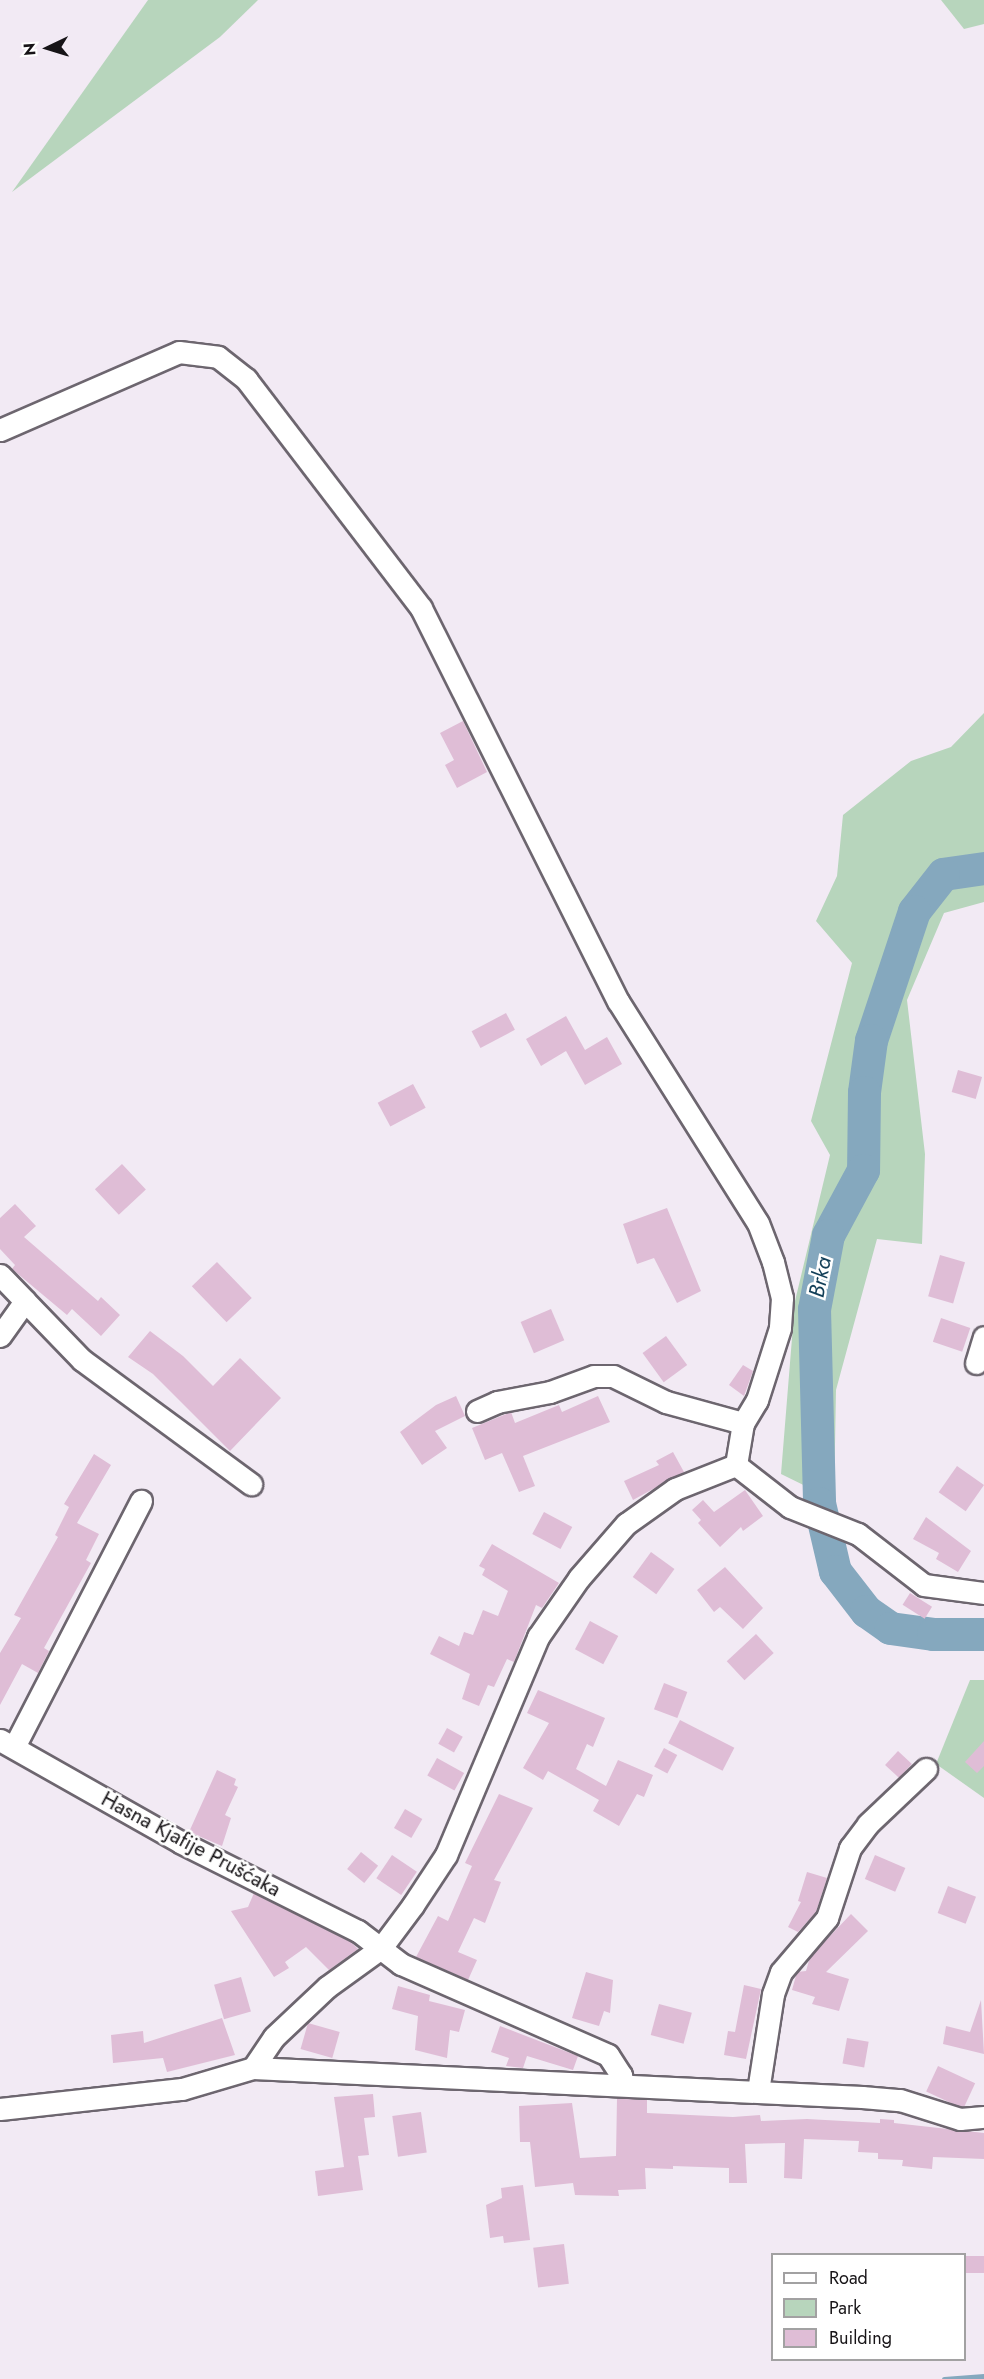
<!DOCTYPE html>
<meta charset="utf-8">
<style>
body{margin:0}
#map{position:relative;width:984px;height:2379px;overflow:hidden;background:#f2eaf4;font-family:Jost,sans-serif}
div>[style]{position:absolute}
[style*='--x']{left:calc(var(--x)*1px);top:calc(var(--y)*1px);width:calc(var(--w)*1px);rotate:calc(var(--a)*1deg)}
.green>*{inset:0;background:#b7d5bc}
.stream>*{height:5px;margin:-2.5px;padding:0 2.5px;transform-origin:2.5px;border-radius:2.5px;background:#85a8be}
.river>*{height:33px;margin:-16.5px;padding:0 16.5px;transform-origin:16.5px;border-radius:16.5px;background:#85a8be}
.building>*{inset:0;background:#dfbdd6;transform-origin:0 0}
.roads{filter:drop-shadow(2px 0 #6d666f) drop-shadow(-2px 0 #6d666f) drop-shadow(0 2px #6d666f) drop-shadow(0 -2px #6d666f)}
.minor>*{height:21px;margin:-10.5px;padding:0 10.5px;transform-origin:10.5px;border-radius:10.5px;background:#fff}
span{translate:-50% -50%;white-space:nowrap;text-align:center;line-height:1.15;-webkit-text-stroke:5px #fff;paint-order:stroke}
.street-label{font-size:21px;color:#171417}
.water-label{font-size:22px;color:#123f58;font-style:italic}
.legend{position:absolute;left:771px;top:2253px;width:195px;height:108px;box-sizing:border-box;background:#fff;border:2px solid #a2a1a2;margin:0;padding:8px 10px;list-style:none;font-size:18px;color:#171417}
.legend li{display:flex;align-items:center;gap:12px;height:30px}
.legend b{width:30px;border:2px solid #a2a1a2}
.north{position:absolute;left:18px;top:18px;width:60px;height:60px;-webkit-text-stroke:4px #fff;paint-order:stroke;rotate:266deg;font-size:16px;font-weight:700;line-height:24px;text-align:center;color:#171417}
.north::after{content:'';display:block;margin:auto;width:21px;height:27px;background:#171417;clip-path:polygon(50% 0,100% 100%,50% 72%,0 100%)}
</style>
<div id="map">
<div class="green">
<div style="clip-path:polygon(148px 0,258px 0,220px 37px,12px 192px)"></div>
<div style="clip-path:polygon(941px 0,984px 0,984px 24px,964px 29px)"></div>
<div style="clip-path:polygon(984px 713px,984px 902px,944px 913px,907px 1000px,925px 1154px,922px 1244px,877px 1239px,836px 1390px,834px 1500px,781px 1474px,795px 1301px,830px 1155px,811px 1121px,852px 963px,816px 921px,837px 876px,843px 815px,911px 761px,951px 747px)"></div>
<div style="clip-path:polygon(970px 1680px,984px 1680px,984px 1798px,936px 1764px)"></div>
</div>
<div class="stream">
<div style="--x:944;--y:2379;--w:40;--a:-4.3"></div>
</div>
<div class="river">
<div style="--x:984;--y:868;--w:41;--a:171.7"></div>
<div style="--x:943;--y:874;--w:47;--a:128.1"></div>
<div style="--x:914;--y:911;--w:136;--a:108.4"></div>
<div style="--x:871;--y:1040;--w:52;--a:97.7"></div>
<div style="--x:864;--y:1092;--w:78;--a:90.7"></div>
<div style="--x:863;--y:1170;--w:74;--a:118.3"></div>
<div style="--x:828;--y:1235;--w:75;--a:100.7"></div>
<div style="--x:814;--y:1309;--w:194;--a:88.5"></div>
<div style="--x:819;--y:1503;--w:70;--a:76.8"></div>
<div style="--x:835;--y:1571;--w:51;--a:52.2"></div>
<div style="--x:866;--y:1611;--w:29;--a:35"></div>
<div style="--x:890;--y:1628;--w:43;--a:7.9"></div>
<div style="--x:933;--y:1634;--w:51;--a:0"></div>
</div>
<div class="building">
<div style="clip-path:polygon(463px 721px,487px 772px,457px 788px,445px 765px,454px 760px,440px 733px)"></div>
<div style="left:506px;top:1013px;width:19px;height:39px;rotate:62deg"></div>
<div style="clip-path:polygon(566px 1016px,585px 1050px,607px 1037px,622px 1064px,585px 1085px,566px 1051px,541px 1066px,526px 1039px)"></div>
<div style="left:958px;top:1070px;width:25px;height:23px;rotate:16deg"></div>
<div style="left:413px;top:1084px;width:27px;height:40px;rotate:62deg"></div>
<div style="left:122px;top:1164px;width:35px;height:37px;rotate:47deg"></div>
<div style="clip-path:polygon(15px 1204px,36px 1226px,24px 1237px,98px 1301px,101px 1297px,120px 1315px,101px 1336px,72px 1309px,67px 1315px,12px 1269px,15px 1265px,0 1249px,0 1218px)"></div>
<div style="clip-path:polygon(667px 1208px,701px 1291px,677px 1303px,654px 1258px,637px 1264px,623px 1224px)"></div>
<div style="left:940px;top:1255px;width:26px;height:43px;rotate:16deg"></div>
<div style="left:217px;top:1262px;width:50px;height:35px;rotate:46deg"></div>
<div style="left:551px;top:1309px;width:34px;height:33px;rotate:67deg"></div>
<div style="left:941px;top:1318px;width:31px;height:25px;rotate:19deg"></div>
<div style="clip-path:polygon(150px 1331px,183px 1356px,213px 1386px,240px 1358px,281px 1398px,230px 1451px,153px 1374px,128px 1357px)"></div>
<div style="left:666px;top:1336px;width:36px;height:29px;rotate:54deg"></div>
<div style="clip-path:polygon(743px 1365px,753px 1371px,744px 1396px,729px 1385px)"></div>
<div style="clip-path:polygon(456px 1396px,465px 1416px,435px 1431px,447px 1448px,422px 1465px,400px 1432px,436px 1405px)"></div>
<div style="clip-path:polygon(598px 1396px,610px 1422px,523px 1456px,535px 1486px,519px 1492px,502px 1453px,485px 1460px,472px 1428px,511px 1412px,515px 1423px,559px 1405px,562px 1412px)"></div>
<div style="clip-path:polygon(673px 1452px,684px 1472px,633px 1500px,624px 1481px,659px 1465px,656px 1461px)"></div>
<div style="clip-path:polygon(94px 1454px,111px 1465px,77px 1523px,99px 1534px,86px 1560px,91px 1563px,44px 1648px,49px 1651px,38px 1673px,22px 1664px,0 1705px,0 1653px,21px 1618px,14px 1615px,58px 1537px,55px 1535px,69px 1507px,64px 1504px)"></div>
<div style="left:957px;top:1466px;width:33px;height:32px;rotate:35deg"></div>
<div style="clip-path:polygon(745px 1490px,763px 1516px,743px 1531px,741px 1527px,720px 1547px,698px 1523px,701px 1520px,692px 1510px,703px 1500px,714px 1512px)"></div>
<div style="left:544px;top:1512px;width:32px;height:25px;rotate:28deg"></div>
<div style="clip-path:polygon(926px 1517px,971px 1551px,958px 1572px,936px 1559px,939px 1553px,913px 1539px)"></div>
<div style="clip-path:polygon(492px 1544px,559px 1583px,542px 1608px,536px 1605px,514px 1662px,507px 1659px,494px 1687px,488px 1685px,479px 1706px,462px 1699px,470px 1674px,430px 1654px,439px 1636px,459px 1646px,464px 1632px,473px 1635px,483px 1610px,498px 1616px,508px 1591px,482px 1575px,485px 1569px,479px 1566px)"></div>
<div style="left:651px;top:1552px;width:29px;height:31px;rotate:36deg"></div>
<div style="clip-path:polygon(725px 1567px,763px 1608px,743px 1629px,720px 1607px,714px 1612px,697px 1590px)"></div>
<div style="left:910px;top:1593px;width:26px;height:14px;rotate:32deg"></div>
<div style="left:590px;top:1621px;width:32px;height:32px;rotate:28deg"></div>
<div style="left:756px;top:1634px;width:26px;height:40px;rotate:47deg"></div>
<div style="left:664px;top:1683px;width:25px;height:28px;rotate:21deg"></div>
<div style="clip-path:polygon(538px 1690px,605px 1718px,593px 1747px,587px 1744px,576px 1769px,606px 1786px,618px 1760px,653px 1775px,644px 1797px,637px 1794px,619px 1826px,593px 1811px,599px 1800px,548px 1771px,543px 1780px,523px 1768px,549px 1723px,527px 1713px)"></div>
<div style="left:680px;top:1720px;width:61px;height:26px;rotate:27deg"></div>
<div style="left:447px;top:1728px;width:18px;height:18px;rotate:29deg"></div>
<div style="clip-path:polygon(984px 1741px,984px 1766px,977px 1773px,965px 1762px)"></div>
<div style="left:664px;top:1748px;width:15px;height:21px;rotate:28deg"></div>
<div style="left:898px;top:1751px;width:19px;height:19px;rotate:43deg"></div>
<div style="left:437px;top:1758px;width:31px;height:20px;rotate:29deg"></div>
<div style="clip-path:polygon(217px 1770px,236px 1779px,234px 1785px,238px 1787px,225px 1815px,231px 1818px,222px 1846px,189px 1832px)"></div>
<div style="clip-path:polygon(499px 1794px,533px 1808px,494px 1880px,501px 1882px,485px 1923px,474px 1918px,458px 1952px,477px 1960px,468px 1980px,416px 1957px,438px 1916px,448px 1921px,472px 1866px,465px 1863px)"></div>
<div style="left:405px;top:1809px;width:20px;height:22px;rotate:30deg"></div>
<div style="left:361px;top:1852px;width:22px;height:22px;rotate:39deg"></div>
<div style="left:392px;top:1855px;width:30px;height:28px;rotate:34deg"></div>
<div style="left:875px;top:1855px;width:33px;height:26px;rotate:23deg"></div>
<div style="clip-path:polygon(807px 1872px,827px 1878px,816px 1912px,798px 1932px,788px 1927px,801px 1902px,798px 1901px)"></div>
<div style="left:948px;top:1886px;width:30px;height:29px;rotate:21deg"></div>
<div style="clip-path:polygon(254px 1893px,351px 1942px,358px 1949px,329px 1970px,306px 1947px,285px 1962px,289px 1968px,274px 1977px,231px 1911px,248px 1907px)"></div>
<div style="clip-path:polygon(851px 1914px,868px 1931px,826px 1972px,849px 1979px,839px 2011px,812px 2004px,815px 1997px,792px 1990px,797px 1972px,806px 1971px,810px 1957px)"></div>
<div style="clip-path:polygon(586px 1972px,613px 1980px,610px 2013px,604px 2011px,599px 2026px,572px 2018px)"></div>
<div style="left:241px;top:1977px;width:36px;height:28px;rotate:74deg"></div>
<div style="clip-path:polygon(744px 1985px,761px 1989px,746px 2059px,724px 2055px,728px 2031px,735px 2032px)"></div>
<div style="clip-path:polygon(398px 1986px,430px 1995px,429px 2001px,465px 2010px,459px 2032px,450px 2030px,447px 2058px,415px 2050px,418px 2016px,392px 2009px)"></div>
<div style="clip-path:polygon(981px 2000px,984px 2054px,943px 2044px,946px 2026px,970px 2032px)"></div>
<div style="left:659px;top:2004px;width:34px;height:32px;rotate:15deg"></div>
<div style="clip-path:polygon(222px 2018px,235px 2055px,167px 2072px,163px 2058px,113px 2063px,111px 2035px,143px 2031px,144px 2043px)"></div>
<div style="left:308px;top:2023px;width:33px;height:27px;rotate:16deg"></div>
<div style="clip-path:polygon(500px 2026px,578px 2056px,573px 2070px,527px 2056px,523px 2068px,506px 2066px,509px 2058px,491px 2052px)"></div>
<div style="left:847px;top:2038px;width:22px;height:26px;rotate:10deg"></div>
<div style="left:938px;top:2066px;width:41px;height:28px;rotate:25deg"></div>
<div style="clip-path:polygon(373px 2094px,375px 2117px,364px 2118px,369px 2155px,358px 2156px,363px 2190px,318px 2196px,315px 2171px,344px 2167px,334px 2097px)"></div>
<div style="clip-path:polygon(617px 2098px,647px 2100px,647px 2113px,733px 2117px,760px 2115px,761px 2121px,807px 2119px,880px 2123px,880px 2119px,894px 2120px,894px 2123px,984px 2133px,984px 2159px,933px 2157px,932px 2169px,902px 2166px,903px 2160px,878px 2159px,878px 2153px,858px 2152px,859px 2141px,804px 2139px,802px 2179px,784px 2178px,785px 2143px,745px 2144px,747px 2183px,729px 2183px,729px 2168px,673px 2166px,673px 2169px,645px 2168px,646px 2189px,618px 2190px,619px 2196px,575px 2195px,573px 2183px,535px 2187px,530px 2142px,520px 2142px,519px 2106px,572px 2103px,580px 2158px,616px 2156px)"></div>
<div style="left:421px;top:2112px;width:41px;height:29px;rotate:82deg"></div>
<div style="clip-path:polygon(523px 2185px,530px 2240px,504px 2243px,503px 2236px,490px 2238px,486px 2205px,502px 2198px,501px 2188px)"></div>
<div style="left:564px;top:2244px;width:40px;height:31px;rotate:83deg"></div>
<div style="left:984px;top:2256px;width:17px;height:20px;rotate:90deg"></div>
</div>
<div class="roads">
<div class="minor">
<div style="--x:0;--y:430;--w:195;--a:-23.5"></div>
<div style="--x:179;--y:352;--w:39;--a:7"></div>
<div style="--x:218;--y:357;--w:36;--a:38"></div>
<div style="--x:246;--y:379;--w:288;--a:52.6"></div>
<div style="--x:421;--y:608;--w:440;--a:63.4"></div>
<div style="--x:618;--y:1001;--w:262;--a:57.8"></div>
<div style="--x:758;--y:1223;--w:42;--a:69"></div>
<div style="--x:773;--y:1262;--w:37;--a:76"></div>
<div style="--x:782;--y:1298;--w:30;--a:94"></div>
<div style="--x:780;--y:1328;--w:76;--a:107.7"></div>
<div style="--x:757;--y:1400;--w:27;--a:121"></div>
<div style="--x:743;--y:1423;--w:43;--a:99.5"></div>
<div style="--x:0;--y:1275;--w:36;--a:46"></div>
<div style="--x:25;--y:1301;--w:43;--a:125.5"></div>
<div style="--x:25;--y:1301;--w:82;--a:46"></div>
<div style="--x:82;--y:1360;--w:210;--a:36.3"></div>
<div style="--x:976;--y:1363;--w:27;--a:-73"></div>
<div style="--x:477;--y:1411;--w:22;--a:-24"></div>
<div style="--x:497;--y:1402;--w:54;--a:-10.7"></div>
<div style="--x:550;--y:1392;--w:47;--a:-20"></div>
<div style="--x:594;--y:1376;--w:19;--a:0"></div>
<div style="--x:613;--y:1376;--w:59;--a:26.1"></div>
<div style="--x:666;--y:1402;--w:80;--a:15.3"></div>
<div style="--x:0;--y:1740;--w:207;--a:29.5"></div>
<div style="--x:180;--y:1842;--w:199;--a:26.6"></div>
<div style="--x:358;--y:1931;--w:54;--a:37.5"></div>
<div style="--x:401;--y:1964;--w:226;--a:23.7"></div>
<div style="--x:608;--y:2055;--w:24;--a:57"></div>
<div style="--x:621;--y:2075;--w:10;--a:79"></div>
<div style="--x:14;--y:1747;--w:277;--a:-62.7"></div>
<div style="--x:253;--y:2068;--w:610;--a:2.73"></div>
<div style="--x:862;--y:2097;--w:38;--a:5"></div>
<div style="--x:900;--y:2100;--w:63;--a:17.6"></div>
<div style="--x:960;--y:2119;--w:24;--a:-5"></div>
<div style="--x:758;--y:2091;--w:98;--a:-81.2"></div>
<div style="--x:773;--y:1994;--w:23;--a:-70"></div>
<div style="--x:781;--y:1972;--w:71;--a:-49.6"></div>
<div style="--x:827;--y:1918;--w:74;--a:-71.8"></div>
<div style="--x:850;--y:1848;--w:30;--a:-53"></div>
<div style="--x:868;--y:1824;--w:80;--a:-43.5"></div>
<div style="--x:0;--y:2109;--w:183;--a:-6.3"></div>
<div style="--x:182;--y:2089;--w:74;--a:-16.5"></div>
<div style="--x:253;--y:2068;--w:37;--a:-56"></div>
<div style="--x:274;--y:2037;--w:73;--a:-43.3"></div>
<div style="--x:327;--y:1987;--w:67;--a:-35.8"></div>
<div style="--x:381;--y:1948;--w:54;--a:-53.3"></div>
<div style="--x:413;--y:1905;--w:60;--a:-56.6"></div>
<div style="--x:446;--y:1855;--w:237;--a:-67.1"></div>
<div style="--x:538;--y:1637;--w:72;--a:-55.2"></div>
<div style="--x:579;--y:1578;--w:72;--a:-49"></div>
<div style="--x:626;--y:1524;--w:60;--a:-35.5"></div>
<div style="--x:675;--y:1489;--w:66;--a:-21.5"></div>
<div style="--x:736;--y:1465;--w:68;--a:37.9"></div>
<div style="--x:790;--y:1507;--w:73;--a:21.7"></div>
<div style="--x:858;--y:1534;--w:83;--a:37.7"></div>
<div style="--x:924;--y:1585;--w:61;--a:7.6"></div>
</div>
</div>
<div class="street-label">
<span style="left:191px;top:1844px;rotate:28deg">Hasna Kjafije Prušćaka</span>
</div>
<div class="water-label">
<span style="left:820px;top:1277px;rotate:-79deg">Brka</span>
</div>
<ul class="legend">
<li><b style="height:8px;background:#fff"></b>Road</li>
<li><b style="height:16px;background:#b7d5bc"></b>Park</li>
<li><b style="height:16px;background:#dfbdd6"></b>Building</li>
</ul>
<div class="north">N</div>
</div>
